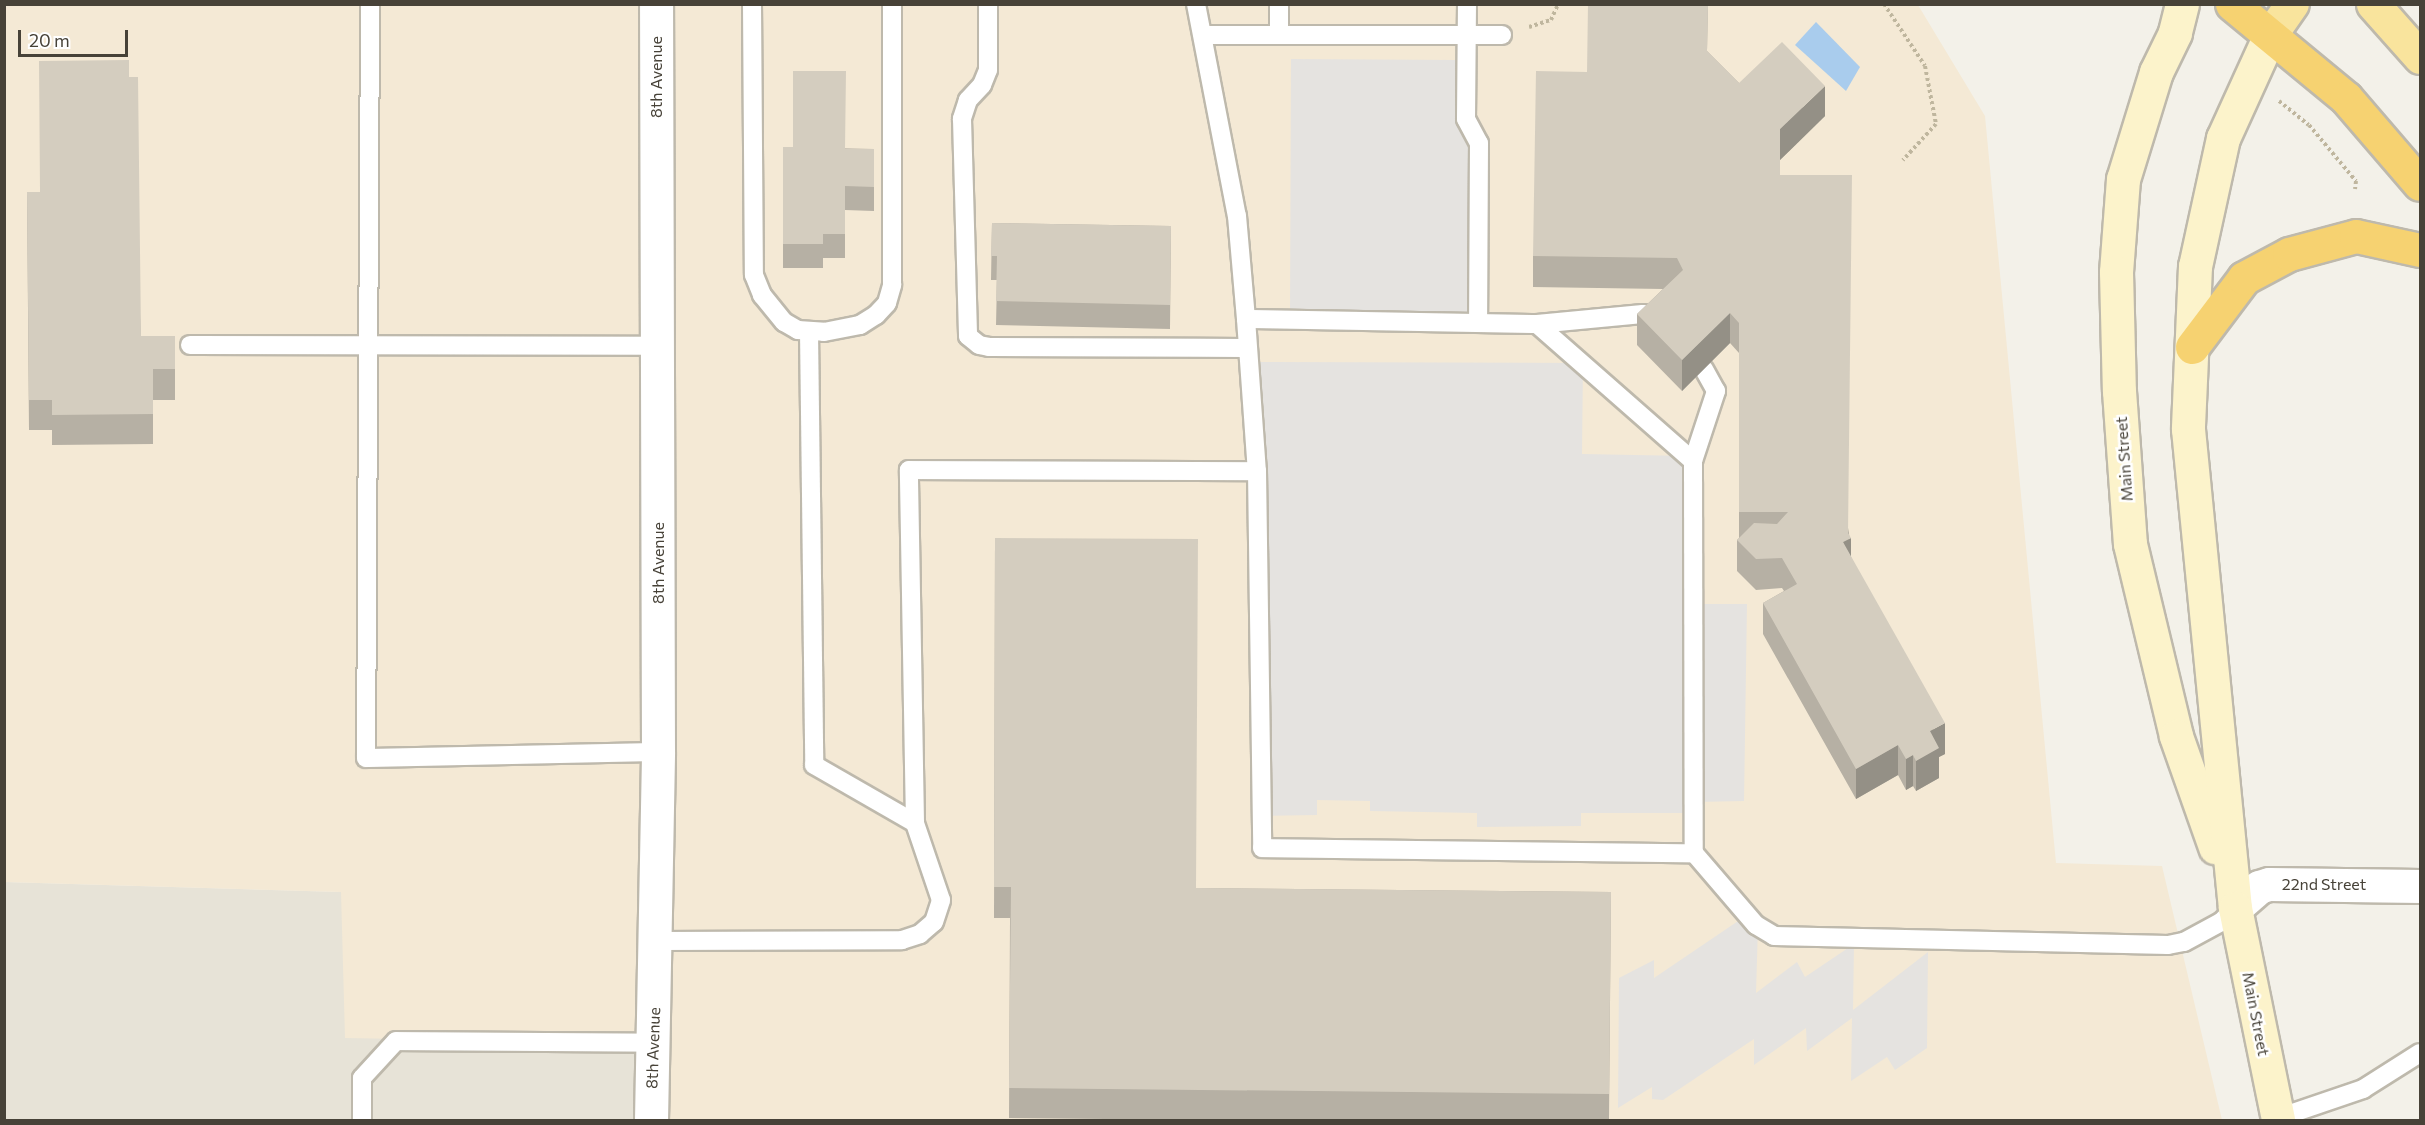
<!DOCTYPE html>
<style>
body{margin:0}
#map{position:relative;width:2425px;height:1125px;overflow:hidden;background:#f3f1e9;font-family:Commissioner,sans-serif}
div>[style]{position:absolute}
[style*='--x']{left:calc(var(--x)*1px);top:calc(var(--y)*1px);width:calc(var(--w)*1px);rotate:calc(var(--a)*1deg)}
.residential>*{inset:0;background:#e7e3d7}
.commercial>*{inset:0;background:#f4e9d5}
.parking>*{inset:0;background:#e5e3e0}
.water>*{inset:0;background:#a9cced}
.path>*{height:4px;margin-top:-2px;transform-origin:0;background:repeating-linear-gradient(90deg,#bfb69e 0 3px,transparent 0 6px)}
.roads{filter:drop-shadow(2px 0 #beb9ac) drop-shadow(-2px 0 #beb9ac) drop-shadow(0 2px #beb9ac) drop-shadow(0 -2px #beb9ac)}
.lane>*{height:18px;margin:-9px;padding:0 9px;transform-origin:9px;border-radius:9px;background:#fff}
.street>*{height:33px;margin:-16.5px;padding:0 16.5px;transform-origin:16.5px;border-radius:16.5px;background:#fff}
.secondary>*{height:33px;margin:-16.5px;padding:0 16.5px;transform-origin:16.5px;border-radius:16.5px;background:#fcf3cb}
.primary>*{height:33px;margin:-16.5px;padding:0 16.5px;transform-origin:16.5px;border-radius:16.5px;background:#f9e49d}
.highway>*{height:33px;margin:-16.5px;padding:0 16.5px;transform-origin:16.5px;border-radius:16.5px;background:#f6d271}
.wall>*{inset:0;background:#b6b0a4}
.shaded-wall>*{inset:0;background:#949086}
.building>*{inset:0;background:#d4cdbf}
span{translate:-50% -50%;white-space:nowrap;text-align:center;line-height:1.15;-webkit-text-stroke:5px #fff;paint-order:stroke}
.street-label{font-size:16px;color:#474238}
.frame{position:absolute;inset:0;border:6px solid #474238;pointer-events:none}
.scale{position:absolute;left:18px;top:30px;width:110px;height:27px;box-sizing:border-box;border:3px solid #474238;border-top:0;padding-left:8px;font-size:18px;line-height:21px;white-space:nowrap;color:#474238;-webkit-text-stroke:4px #fff;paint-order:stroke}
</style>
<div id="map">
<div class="residential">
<div style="clip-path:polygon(4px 865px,5px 882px,341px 892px,654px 1043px,651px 1120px,5px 1120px)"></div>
</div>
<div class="commercial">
<div style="clip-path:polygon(4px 5px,1918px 5px,1985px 116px,2056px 863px,2162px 866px,2222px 1120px,651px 1120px,653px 1043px,345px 1038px,341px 892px,5px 882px)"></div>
</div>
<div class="parking">
<div style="clip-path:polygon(1291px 59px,1457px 60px,1456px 119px,1470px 119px,1470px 322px,1290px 320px)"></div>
<div style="clip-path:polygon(1247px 362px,1583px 363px,1582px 454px,1687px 456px,1694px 604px,1747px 604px,1744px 801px,1695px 802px,1694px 813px,1581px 813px,1581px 826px,1477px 827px,1477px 813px,1370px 811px,1370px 801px,1317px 800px,1317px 815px,1261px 816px)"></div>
<div style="clip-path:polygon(1747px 915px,1758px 926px,1756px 993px,1797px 962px,1805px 977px,1854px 944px,1853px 1010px,1928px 952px,1927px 1048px,1895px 1070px,1887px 1057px,1851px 1081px,1852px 1018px,1807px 1051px,1806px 1028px,1754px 1065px,1754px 1039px,1663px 1100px,1652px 1099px,1652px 1087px,1618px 1108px,1619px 978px,1654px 960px,1654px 978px)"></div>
</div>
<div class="water">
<div style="clip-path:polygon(1816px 22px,1860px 67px,1846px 91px,1795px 45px)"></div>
</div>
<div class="path">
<div style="--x:1884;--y:4;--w:74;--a:56.5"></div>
<div style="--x:1925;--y:66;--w:59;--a:79.3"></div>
<div style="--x:1936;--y:124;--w:49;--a:132.5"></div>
<div style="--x:1529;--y:27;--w:23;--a:-18"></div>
<div style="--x:1551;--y:20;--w:17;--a:-66"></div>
<div style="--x:2279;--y:101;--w:38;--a:39"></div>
<div style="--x:2309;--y:125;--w:73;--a:50"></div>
<div style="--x:2356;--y:181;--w:8;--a:97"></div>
</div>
<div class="roads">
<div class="lane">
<div style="--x:370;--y:4;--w:754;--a:90.3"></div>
<div style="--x:366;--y:758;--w:292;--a:-1.2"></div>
<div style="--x:752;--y:4;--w:271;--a:89.6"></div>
<div style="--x:754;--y:275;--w:22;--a:68"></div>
<div style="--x:762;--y:295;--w:35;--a:51"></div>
<div style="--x:784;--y:322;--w:16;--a:30"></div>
<div style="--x:798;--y:330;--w:26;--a:4"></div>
<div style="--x:824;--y:332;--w:37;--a:-11"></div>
<div style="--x:860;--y:325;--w:19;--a:-32"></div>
<div style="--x:876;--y:315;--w:16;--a:-47"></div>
<div style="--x:887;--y:303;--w:19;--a:-74"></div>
<div style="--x:892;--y:285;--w:281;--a:-90"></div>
<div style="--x:988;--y:4;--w:66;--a:90"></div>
<div style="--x:988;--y:70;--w:16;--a:112"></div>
<div style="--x:982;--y:85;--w:21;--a:133"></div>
<div style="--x:968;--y:100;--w:20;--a:108"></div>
<div style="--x:962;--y:119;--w:217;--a:88.4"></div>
<div style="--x:968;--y:336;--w:14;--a:39"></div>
<div style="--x:979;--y:345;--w:10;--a:11"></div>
<div style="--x:989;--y:347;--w:257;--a:0.2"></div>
<div style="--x:1196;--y:4;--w:216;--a:79.1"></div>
<div style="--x:1237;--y:216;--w:103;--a:85"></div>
<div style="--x:1246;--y:319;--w:152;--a:85.9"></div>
<div style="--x:1257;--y:471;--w:377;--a:89.2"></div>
<div style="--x:1262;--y:848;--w:432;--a:0.7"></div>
<div style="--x:1279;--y:4;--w:31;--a:90"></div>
<div style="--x:1467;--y:4;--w:115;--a:90.5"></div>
<div style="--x:1466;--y:119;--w:27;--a:62"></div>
<div style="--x:1479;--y:143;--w:179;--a:90.3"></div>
<div style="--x:1204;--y:35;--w:298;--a:0"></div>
<div style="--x:1246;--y:319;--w:291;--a:1"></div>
<div style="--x:1537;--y:324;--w:208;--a:41.3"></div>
<div style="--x:1693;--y:461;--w:392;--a:89.9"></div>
<div style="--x:1694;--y:853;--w:95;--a:49.3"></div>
<div style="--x:1756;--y:925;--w:21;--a:31"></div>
<div style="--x:1774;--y:936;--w:394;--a:1.3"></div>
<div style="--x:2168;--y:945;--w:16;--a:-11"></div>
<div style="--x:2184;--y:942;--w:42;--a:-28.4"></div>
<div style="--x:2221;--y:922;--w:20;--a:-45"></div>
<div style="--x:1537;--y:324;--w:106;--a:-5.4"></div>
<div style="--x:1643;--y:314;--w:17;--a:33"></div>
<div style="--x:809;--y:331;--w:434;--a:89.3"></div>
<div style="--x:814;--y:765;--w:116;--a:29.9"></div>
<div style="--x:190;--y:345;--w:467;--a:0.1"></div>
<div style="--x:1693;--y:461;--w:74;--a:-71.8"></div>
<div style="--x:1716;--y:391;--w:25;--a:-119"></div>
<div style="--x:657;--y:941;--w:245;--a:-0.2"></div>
<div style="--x:902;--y:940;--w:19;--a:-18"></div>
<div style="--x:920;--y:934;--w:18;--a:-41"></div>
<div style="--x:934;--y:922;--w:23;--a:-72"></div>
<div style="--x:941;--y:900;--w:81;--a:-108.7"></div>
<div style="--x:915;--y:823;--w:353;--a:-91"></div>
<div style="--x:909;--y:470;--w:348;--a:0.2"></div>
<div style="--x:2278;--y:1118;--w:90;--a:-18.8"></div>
<div style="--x:2363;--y:1089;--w:67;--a:-32.3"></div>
<div style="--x:362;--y:1120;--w:42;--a:-90"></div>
<div style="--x:362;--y:1078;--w:50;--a:-47.4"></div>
<div style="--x:396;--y:1041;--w:258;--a:0.4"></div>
</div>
<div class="street">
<div style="--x:2235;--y:908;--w:32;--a:-41"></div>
<div style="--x:2259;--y:887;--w:10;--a:-17"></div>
<div style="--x:2269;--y:884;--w:151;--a:0.8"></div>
<div style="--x:651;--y:1120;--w:368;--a:-88.9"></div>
<div style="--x:658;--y:752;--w:748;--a:-90.15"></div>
</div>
<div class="secondary">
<div style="--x:2182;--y:4;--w:30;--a:104"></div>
<div style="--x:2175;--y:33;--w:43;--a:116"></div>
<div style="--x:2156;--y:72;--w:112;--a:107.1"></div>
<div style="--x:2123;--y:179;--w:93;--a:94.3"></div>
<div style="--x:2116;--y:272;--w:119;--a:88.6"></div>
<div style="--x:2119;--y:391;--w:153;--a:85.9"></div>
<div style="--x:2130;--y:544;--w:197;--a:76.5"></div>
<div style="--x:2176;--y:736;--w:118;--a:70.6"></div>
<div style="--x:2270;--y:35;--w:113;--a:114.5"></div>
<div style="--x:2223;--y:138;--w:131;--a:102.3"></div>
<div style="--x:2195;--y:266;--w:163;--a:92.5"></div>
<div style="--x:2188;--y:429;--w:481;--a:84.4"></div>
<div style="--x:2235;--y:908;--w:216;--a:78.5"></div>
</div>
<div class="primary">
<div style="--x:2373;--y:4;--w:71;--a:48.4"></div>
<div style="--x:2270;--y:35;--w:38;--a:-55"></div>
</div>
<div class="highway">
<div style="--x:2232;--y:4;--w:148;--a:39.5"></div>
<div style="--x:2346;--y:98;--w:113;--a:49.3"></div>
<div style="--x:2192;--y:347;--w:86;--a:-53"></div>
<div style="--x:2244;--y:278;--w:51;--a:-28.1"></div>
<div style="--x:2289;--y:254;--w:69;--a:-15"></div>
<div style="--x:2356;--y:236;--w:66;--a:12.3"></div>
</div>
</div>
<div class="wall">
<div style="clip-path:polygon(1708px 4px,1707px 51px,1739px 83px,1825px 116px,1780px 160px,1780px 175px,1849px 533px,1851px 557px,1945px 754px,1939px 757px,1939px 778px,1916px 791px,1913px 786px,1906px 790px,1898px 775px,1856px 799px,1763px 634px,1763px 603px,1784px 591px,1782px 588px,1756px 590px,1737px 571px,1737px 540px,1739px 538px,1739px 353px,1730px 343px,1682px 391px,1637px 345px,1637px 314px,1663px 289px,1533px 287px,1533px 256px,1587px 72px)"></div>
<div style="clip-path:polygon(129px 77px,141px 336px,175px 336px,175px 400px,153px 400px,153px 444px,52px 445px,52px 430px,29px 430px,27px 192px,40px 192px)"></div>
<div style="clip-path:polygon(783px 147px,874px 149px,874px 211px,845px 210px,845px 258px,823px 258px,823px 268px,783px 268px)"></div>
<div style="clip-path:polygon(992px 223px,1171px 226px,1170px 329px,996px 325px,997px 280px,991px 280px)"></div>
<div style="clip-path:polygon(995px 538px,1196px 888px,1611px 892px,1609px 1120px,1200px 1120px,1009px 1118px,1010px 918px,994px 918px)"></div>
</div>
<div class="shaded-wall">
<div style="clip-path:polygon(1825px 86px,1825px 116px,1780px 160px,1780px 129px)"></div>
<div style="clip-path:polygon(1730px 313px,1730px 343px,1682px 391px,1682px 360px)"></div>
<div style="clip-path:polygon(1851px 538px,1851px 568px,1843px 542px)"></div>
<div style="clip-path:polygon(1945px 723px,1945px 754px,1939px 757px,1939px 778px,1916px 791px,1916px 761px,1930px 731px)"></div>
<div style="clip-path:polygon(1898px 745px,1898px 775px,1856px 799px,1856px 769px)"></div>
<div style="clip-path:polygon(1913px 755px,1913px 786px,1906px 790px,1906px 759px)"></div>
</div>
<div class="building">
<div style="clip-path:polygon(1588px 4px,1708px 4px,1707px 51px,1739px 83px,1782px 42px,1825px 86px,1780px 129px,1780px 175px,1852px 175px,1848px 533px,1851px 538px,1843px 542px,1945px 723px,1930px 731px,1939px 748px,1916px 761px,1913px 755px,1906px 759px,1898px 745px,1856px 769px,1763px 603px,1797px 584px,1782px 558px,1756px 559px,1737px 540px,1754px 523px,1777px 524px,1788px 512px,1739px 512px,1739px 323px,1730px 313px,1682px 360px,1637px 314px,1683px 270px,1677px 258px,1533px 256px,1536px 71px,1587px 72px)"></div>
<div style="clip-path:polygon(129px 60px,129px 77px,138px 77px,141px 336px,175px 336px,175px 369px,153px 369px,153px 414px,52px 415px,52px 400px,29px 400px,27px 192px,40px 192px,39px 61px)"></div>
<div style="clip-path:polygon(793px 71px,846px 71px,845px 149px,874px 149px,874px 187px,845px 186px,845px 234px,823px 234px,823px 244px,783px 244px,783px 147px,793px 147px)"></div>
<div style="clip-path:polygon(992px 223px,1171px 226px,1170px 305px,996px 301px,997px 256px,991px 256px)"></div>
<div style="clip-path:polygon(995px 538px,1198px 539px,1196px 888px,1611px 892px,1609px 1094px,1009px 1088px,1011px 887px,994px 887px)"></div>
</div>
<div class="street-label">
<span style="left:656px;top:77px;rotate:-90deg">8th Avenue</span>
<span style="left:2124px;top:459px;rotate:-94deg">Main Street</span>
<span style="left:658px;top:563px;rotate:-90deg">8th Avenue</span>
<span style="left:2324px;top:884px">22nd Street</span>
<span style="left:2256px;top:1014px;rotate:79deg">Main Street</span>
<span style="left:653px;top:1048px;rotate:-88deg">8th Avenue</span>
</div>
<div class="frame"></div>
<div class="scale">20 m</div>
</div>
